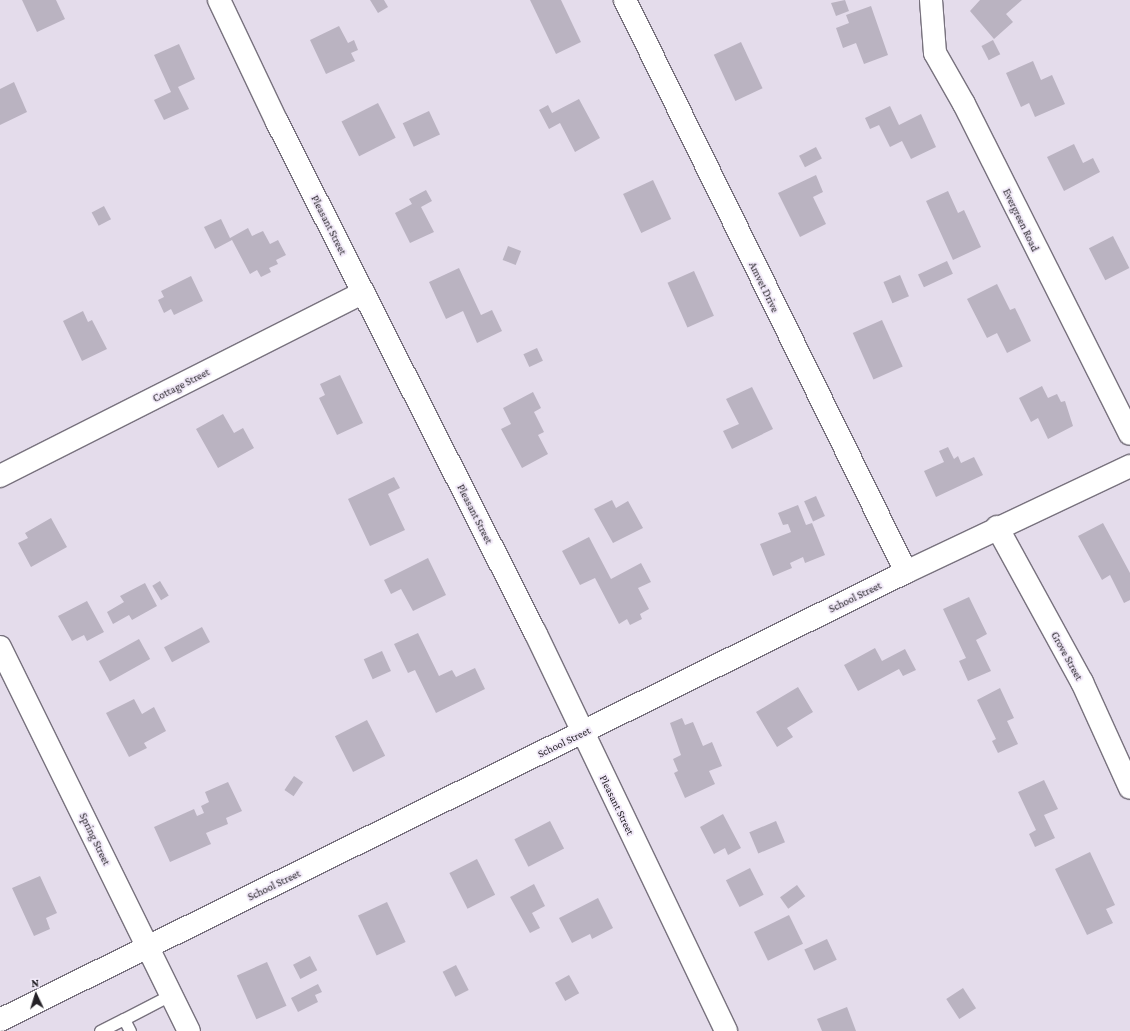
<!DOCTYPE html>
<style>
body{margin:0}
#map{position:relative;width:1130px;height:1031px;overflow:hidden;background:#e4dceb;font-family:"Crimson Pro",serif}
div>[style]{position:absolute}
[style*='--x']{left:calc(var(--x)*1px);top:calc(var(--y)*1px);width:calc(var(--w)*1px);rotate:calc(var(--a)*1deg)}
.building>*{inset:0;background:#bab3c1;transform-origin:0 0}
.roads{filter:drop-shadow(1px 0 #78727e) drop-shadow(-1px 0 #78727e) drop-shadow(0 1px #78727e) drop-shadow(0 -1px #78727e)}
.service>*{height:11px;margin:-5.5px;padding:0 5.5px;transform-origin:5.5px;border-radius:5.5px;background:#fff}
.minor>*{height:22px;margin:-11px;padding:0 11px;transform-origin:11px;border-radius:11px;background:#fff}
.tertiary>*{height:22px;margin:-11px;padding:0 11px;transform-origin:11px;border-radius:11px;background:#fff}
span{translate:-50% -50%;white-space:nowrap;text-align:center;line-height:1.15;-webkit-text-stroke:3.5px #f1e9f8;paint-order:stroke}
.street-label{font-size:11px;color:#242126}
.north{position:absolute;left:16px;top:975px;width:40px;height:40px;-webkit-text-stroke:3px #f1e9f8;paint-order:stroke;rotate:356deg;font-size:11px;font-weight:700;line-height:16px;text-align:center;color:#242126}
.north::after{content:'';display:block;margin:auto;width:14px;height:18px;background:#242126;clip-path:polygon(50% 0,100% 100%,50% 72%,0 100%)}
</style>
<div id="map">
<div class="building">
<div style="clip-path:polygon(22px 0,56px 0,65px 19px,37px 32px)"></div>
<div style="clip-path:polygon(370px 0,384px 0,388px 7px,378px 13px)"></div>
<div style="clip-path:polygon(530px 0,561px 0,581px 42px,556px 54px)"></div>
<div style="clip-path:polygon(845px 0,849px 11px,836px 16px,831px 3px)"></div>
<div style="clip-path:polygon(980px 0,1022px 0,1006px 14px,1013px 22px,994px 39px,970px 11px)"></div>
<div style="clip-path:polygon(871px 6px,888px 55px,864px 64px,856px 43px,843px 48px,836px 28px,849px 23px,846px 15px)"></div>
<div style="clip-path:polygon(339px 26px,348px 43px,354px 40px,358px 50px,351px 53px,355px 61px,326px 74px,310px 40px)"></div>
<div style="left:993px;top:40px;width:16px;height:13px;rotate:63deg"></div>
<div style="left:741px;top:42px;width:51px;height:30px;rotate:65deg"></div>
<div style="clip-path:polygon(179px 44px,195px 79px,178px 87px,189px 109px,164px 120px,154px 100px,171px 92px,154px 55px)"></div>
<div style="clip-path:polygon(1033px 61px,1041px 80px,1052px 75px,1065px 104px,1035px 117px,1029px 103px,1021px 107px,1006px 73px)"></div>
<div style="clip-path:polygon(14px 82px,27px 112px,0 125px,0 89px)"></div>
<div style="clip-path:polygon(579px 99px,600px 138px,575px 152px,560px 123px,549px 129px,539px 110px,548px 105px,552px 113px)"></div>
<div style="left:378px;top:103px;width:39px;height:41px;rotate:63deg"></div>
<div style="clip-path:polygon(890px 106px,899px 125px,921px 114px,936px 147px,911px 159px,902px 141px,890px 147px,879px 125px,870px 129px,865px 118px)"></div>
<div style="left:429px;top:111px;width:26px;height:29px;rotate:65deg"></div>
<div style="clip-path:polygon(1074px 144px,1083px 163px,1093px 158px,1100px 172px,1064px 191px,1047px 157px)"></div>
<div style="left:816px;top:147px;width:13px;height:19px;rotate:63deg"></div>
<div style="clip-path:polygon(816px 175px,823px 192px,813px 197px,826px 224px,800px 237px,778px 193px)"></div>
<div style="left:653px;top:180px;width:43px;height:33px;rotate:65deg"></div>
<div style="clip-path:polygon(426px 190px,432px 201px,421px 207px,434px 232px,410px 243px,395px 213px,412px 204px,409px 199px)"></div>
<div style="clip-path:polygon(948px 191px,958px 213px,964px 210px,981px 247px,953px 260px,926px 201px)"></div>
<div style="left:104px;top:206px;width:15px;height:14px;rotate:62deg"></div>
<div style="clip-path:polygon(221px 219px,230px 238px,248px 228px,252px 236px,263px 231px,270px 244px,278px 240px,286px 255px,276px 260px,278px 264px,269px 268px,271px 272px,261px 277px,257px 270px,250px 274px,232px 240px,215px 249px,204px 227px)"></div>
<div style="left:1113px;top:236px;width:36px;height:27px;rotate:63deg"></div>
<div style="left:508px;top:246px;width:14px;height:15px;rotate:21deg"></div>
<div style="left:947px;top:261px;width:14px;height:32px;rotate:65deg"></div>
<div style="clip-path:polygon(459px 268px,481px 315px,492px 310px,502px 331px,477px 343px,463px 311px,446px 319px,429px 282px)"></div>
<div style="left:694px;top:271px;width:49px;height:29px;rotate:66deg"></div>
<div style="left:900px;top:275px;width:23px;height:18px;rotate:67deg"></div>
<div style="clip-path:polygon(191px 276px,203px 301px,174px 315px,171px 309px,164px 313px,158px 300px,164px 297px,161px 291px)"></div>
<div style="clip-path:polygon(997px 284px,1010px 310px,1015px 308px,1031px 341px,1007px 353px,997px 333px,987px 338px,967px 299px)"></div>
<div style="clip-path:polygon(83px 311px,88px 322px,92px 320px,107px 349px,82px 361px,63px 321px)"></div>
<div style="left:882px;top:320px;width:51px;height:32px;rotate:66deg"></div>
<div style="left:537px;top:348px;width:14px;height:15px;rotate:65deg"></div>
<div style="clip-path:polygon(340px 375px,363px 423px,337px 435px,319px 398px,325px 395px,320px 384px)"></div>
<div style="clip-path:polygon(1042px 386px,1048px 398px,1057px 394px,1061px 402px,1065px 401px,1073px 426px,1048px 439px,1038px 418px,1031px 422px,1019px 398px)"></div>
<div style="clip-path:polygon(752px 387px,773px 429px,732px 449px,723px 431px,739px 424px,726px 399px)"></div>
<div style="clip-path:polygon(533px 392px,541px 408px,534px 412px,544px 432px,538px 435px,548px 454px,522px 468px,501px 429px,511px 424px,503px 408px)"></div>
<div style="clip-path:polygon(223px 414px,234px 433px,243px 428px,254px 448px,218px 468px,196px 429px)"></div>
<div style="clip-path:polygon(948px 447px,954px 459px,958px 456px,961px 463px,974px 457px,983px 475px,936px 497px,924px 471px,944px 462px,939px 451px)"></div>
<div style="clip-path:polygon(394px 477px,400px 488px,388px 494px,405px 530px,370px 546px,348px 499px)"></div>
<div style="left:816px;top:496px;width:22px;height:13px;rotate:66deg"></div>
<div style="clip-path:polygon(612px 500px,616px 508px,628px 501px,643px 528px,613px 543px,594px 509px)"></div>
<div style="clip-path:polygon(798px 505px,806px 525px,812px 523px,825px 555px,805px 563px,803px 557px,790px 563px,792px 568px,773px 576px,760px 544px,791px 532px,788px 524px,783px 525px,778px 513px)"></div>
<div style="clip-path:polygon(51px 518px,67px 547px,31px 567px,18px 543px,28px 538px,25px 533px)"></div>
<div style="clip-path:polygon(1103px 523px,1130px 573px,1130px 600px,1124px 603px,1110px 575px,1102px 580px,1078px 536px)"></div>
<div style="clip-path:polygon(589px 537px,611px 579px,641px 563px,651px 582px,638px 588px,649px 609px,640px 614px,642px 619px,630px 625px,627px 619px,619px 624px,595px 578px,580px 585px,562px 551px)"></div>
<div style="clip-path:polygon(428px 558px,446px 595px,413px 611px,401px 589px,391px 594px,384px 580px)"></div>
<div style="left:160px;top:581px;width:17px;height:9px;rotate:59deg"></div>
<div style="clip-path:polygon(145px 583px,157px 606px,132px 620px,129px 615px,113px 624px,107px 612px,124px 602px,120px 596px)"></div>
<div style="clip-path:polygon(969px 597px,987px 634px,976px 640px,991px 671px,968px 681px,959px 661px,966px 658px,943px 609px)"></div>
<div style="clip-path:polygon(87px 601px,104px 632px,87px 641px,84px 635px,72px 641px,58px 616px)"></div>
<div style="left:202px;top:627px;width:17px;height:43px;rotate:62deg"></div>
<div style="clip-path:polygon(418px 633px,439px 676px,452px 670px,456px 677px,475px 668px,485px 689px,436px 713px,415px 670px,408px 673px,394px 644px)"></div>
<div style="left:139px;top:639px;width:23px;height:46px;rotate:61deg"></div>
<div style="clip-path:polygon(875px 648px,882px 661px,905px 649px,916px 670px,903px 676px,899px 669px,858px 691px,844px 665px)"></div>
<div style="left:382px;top:651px;width:22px;height:20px;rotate:66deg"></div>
<div style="clip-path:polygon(798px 687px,813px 712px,787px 728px,793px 737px,777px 747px,756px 712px)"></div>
<div style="clip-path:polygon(1000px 688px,1014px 718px,1007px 721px,1018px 744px,998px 753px,992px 741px,996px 739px,977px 700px)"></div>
<div style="clip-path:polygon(134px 699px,142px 714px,154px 707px,166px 731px,144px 743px,147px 748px,129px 757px,106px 713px)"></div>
<div style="clip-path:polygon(682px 718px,685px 725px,693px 722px,703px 746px,712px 742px,722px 766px,709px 771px,715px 784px,685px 798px,674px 773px,678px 771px,673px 759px,681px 755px,670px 723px)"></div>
<div style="left:367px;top:720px;width:40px;height:36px;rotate:63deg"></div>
<div style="left:294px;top:776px;width:11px;height:17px;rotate:34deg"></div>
<div style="clip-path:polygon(1044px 780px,1058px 809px,1044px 815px,1055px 838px,1035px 847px,1029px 834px,1036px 830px,1018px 792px)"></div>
<div style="clip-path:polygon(228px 782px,242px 811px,226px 818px,228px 824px,206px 833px,211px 844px,170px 862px,154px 827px,194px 809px,197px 816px,204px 813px,201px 806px,209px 802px,205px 792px)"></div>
<div style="clip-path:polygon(723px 814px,741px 848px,728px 855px,725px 848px,714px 854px,700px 827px)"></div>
<div style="left:550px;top:821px;width:31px;height:40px;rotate:63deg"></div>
<div style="left:776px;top:821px;width:23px;height:29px;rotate:67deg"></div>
<div style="clip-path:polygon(1090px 852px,1115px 905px,1106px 909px,1113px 923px,1087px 935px,1055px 869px)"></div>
<div style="left:477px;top:859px;width:40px;height:31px;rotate:63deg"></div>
<div style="left:750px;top:868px;width:30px;height:27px;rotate:63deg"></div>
<div style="clip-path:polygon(40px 876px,57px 913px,46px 918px,50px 929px,34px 936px,12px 888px)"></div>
<div style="clip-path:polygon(534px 884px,545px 906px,532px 913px,540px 928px,530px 933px,510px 897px)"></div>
<div style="left:797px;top:885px;width:14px;height:21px;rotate:54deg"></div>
<div style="clip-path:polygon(598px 898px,613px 928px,592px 939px,590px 934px,572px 943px,559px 918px)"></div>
<div style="left:387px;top:902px;width:44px;height:32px;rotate:65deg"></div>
<div style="left:789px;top:915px;width:32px;height:39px;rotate:64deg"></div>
<div style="left:827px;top:939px;width:23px;height:25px;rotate:65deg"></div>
<div style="left:310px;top:956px;width:16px;height:19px;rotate:63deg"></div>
<div style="left:267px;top:962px;width:48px;height:33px;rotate:66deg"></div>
<div style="left:456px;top:965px;width:28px;height:15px;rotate:63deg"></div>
<div style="left:569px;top:975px;width:21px;height:16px;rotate:61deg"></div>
<div style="clip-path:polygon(318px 984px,322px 992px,315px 995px,318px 1002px,298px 1012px,291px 998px)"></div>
<div style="left:963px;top:988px;width:24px;height:20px;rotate:57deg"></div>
<div style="clip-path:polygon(847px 1007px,856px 1031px,822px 1031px,817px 1019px)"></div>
</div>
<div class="roads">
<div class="service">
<div style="--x:100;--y:1031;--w:27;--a:-27"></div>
<div style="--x:130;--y:1031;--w:13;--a:-117"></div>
<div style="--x:124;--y:1019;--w:54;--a:-27.5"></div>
</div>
<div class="minor">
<div style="--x:219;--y:0;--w:135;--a:64.6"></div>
<div style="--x:277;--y:122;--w:572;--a:63.17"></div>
<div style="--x:535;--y:632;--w:442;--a:64.4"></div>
<div style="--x:625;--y:0;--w:637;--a:63.84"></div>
<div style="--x:931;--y:0;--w:53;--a:85.7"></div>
<div style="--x:935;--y:53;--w:59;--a:60.4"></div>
<div style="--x:964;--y:104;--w:369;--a:63.3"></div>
<div style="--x:0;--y:476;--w:407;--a:-26.8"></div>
<div style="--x:997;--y:527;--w:177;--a:61.3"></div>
<div style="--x:1082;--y:682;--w:116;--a:65.6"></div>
<div style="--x:0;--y:647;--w:428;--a:63.8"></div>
</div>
<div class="tertiary">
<div style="--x:0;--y:1020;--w:1011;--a:-26.31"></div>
<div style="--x:906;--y:572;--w:248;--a:-25.3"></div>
</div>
</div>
<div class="street-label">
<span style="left:1021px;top:220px;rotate:64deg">Evergreen Road</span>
<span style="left:329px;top:225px;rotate:63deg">Pleasant Street</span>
<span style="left:764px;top:287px;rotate:64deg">Amvet Drive</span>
<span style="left:181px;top:385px;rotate:-27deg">Cottage Street</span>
<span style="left:475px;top:514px;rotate:63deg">Pleasant Street</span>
<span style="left:855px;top:597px;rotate:-26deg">School Street</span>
<span style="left:1067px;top:656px;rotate:61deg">Grove Street</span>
<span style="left:564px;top:742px;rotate:-26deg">School Street</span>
<span style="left:617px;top:805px;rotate:64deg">Pleasant Street</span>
<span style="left:95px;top:839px;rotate:64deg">Spring Street</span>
<span style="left:274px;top:885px;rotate:-26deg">School Street</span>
</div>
<div class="north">N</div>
</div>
